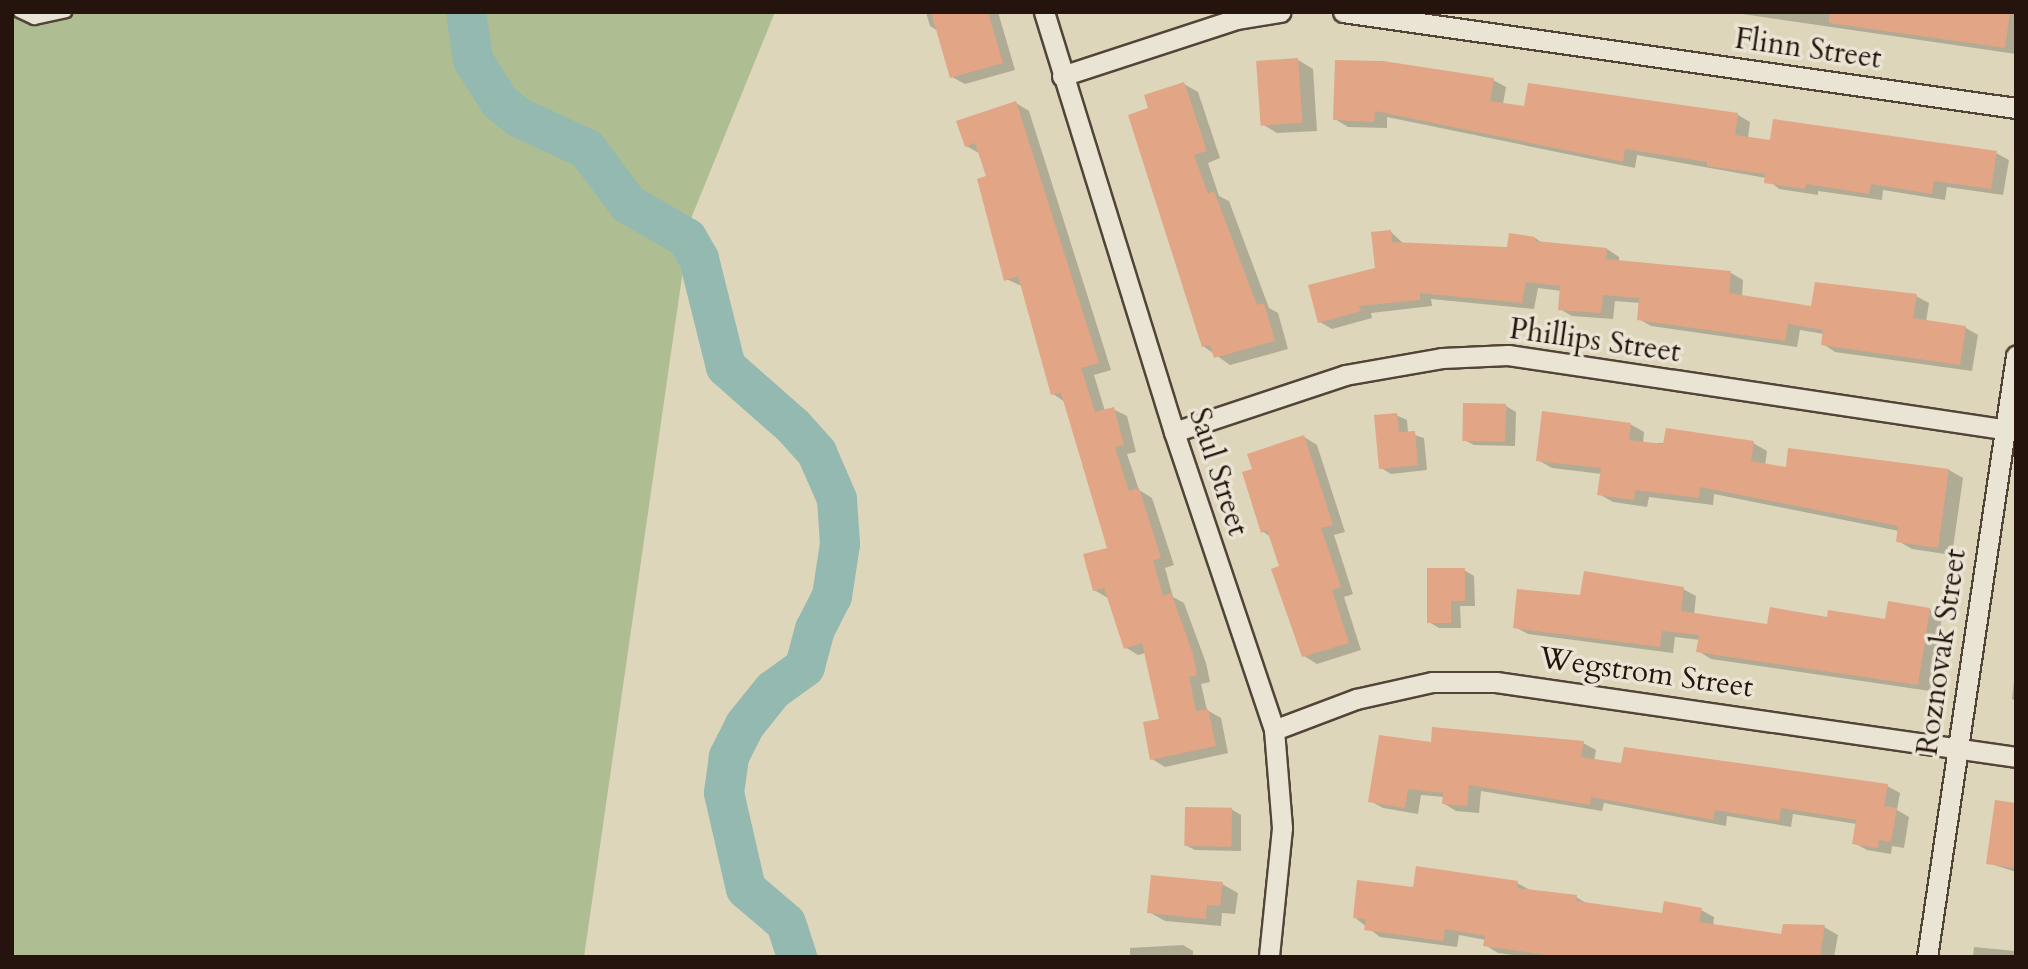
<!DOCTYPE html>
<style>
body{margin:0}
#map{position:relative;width:2028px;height:969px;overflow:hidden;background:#ddd6bb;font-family:Cardo,serif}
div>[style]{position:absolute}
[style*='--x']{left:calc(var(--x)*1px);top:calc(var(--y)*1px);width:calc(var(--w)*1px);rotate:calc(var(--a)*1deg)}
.green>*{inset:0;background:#aebe92}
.shadow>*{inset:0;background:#0003}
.river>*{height:40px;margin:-20px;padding:0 20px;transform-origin:20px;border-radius:20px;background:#93b9b1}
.building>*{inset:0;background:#e2a586;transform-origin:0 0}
.roads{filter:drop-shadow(2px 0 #534438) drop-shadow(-2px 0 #534438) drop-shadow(0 2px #534438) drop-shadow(0 -2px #534438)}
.lane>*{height:10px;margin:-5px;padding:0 5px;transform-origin:5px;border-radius:5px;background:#e9e4d3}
.street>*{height:19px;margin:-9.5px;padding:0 9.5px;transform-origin:9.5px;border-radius:9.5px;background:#e9e4d3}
span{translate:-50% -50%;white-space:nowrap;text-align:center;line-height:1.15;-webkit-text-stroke:7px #e9e4d3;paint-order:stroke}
.street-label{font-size:30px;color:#25140d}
.frame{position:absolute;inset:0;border:14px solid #25140d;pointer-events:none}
</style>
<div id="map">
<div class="green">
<div style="clip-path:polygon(12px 12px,775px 12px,690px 221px,584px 957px,12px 957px)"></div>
</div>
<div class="shadow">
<div style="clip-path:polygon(926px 12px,998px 12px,1015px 70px,965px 84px,952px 77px,938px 31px,930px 26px)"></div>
<div style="clip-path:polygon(1728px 12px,2016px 12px,2016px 54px)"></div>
<div style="clip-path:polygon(1298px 60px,1313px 69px,1317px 131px,1277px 133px,1262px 124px)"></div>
<div style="clip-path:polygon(1493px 80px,1506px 87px,1503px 104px,1526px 108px,1738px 115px,1750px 122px,1748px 138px,1772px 142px,1996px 153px,2009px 160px,2003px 195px,1947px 187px,1945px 200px,1883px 190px,1882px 200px,1818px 191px,1818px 195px,1779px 189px,1766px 178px,1637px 155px,1635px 168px,1387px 117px,1387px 128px,1348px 127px,1335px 119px)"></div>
<div style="clip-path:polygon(1184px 84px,1198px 92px,1220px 158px,1208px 163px,1219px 196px,1229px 201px,1269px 308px,1278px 313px,1288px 349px,1230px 365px,1203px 346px,1151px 109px)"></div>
<div style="clip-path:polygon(1016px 103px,1029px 111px,1111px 370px,1094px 375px,1105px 411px,1113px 409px,1127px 416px,1136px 452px,1127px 454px,1139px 490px,1152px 498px,1174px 565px,1165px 568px,1173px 597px,1184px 603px,1206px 663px,1210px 682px,1201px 684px,1207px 710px,1221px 718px,1228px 753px,1165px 767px,1152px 759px,1161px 720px,1146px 653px,1138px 655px,1125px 647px,1108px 598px,1094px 590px,1109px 549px,1065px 402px,1053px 394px,1022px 286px,1006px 279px,988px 177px,979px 153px,966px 146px)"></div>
<div style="clip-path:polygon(1391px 232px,1404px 244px,1508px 249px,1535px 238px,1544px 244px,1607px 249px,1619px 257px,1619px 262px,1731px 273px,1743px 280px,1742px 297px,1813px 308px,1916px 296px,1929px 303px,1926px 322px,1966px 328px,1978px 335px,1972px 371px,1835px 352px,1823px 344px,1824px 334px,1800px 330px,1797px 347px,1651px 326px,1639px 319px,1640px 303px,1615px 301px,1613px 319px,1572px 316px,1560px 309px,1561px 291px,1538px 288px,1534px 309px,1431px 299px,1432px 306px,1371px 313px,1372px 318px,1332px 329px,1320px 322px,1377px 269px)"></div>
<div style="clip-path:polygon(1506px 406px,1516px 412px,1515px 446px,1474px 445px,1464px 440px)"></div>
<div style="clip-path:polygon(1396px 415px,1407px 420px,1408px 433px,1424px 438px,1427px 470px,1391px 474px,1381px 468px)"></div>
<div style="clip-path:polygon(1630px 424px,1644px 432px,1643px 443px,1753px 443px,1767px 451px,1765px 466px,1787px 469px,1949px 470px,1963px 478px,1952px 555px,1912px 549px,1898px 541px,1899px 531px,1714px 494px,1713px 505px,1649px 497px,1647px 507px,1613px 502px,1599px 494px,1602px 474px,1552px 468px,1538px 460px)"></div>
<div style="clip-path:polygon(1304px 437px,1317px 445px,1345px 532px,1334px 535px,1353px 594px,1344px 597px,1361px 650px,1317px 664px,1304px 656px,1282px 567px,1271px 537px,1262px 531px,1254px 470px)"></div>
<div style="clip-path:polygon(1464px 570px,1474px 576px,1475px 606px,1460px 606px,1461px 628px,1439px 628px,1429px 622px)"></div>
<div style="clip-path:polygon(1683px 589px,1696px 596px,1694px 615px,1769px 626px,1886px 621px,1929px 609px,1942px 617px,1930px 691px,1711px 659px,1698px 651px,1700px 640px,1675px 637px,1673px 653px,1528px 634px,1515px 627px,1582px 597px)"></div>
<div style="clip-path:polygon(2016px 663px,2016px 701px,2012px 699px)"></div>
<div style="clip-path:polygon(1583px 743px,1596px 750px,1594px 761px,1887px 786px,1900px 793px,1897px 810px,1909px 817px,1904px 848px,1892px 846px,1891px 854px,1867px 850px,1854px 843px,1857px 824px,1793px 814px,1791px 827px,1727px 816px,1726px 826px,1604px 803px,1602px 811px,1481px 791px,1479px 813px,1456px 811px,1443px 803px,1444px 797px,1421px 795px,1418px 814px,1383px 808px,1370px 801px,1432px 744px)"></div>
<div style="clip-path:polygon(2016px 805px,2016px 872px,1988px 863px)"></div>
<div style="clip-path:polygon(1231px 809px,1241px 815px,1241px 851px,1195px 850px,1185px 845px)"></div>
<div style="clip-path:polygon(1517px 883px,1530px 890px,1576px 897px,1588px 904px,1663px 915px,1701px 910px,1714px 917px,1713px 926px,1783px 936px,1824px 927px,1838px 935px,1834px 957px,1527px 957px,1498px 953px,1485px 945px,1486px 940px,1459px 935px,1457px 947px,1380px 937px,1354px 917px,1414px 889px)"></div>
<div style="clip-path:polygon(1222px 884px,1238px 893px,1235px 914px,1222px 913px,1221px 926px,1165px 921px,1149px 912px)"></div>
<div style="clip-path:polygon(1183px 945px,1193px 951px,1193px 957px,1130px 957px,1130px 948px)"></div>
<div style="clip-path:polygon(1974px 947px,2015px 951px,2016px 957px,1973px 957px)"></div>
</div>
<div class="river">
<div style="--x:466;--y:12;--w:49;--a:81.7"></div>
<div style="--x:473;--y:60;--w:49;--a:57.6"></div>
<div style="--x:499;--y:101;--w:25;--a:40"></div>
<div style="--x:518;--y:117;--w:76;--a:24.9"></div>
<div style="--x:587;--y:149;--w:69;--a:53.3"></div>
<div style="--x:628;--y:204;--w:68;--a:30"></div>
<div style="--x:687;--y:238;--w:24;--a:60"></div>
<div style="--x:699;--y:259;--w:111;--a:76"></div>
<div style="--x:726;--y:367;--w:89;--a:41.4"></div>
<div style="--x:793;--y:426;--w:36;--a:48"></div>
<div style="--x:817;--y:453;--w:50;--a:66.5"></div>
<div style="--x:837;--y:499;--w:45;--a:86.2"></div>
<div style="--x:840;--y:544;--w:53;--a:98.7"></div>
<div style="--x:832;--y:596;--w:37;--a:117"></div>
<div style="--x:815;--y:629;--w:39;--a:105"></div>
<div style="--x:805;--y:667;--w:39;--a:144"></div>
<div style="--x:773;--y:690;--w:45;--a:128.7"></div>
<div style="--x:745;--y:725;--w:36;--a:117"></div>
<div style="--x:729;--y:757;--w:36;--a:98"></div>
<div style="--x:724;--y:793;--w:98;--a:77.1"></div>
<div style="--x:746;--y:889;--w:52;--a:40.4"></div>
<div style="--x:786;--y:923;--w:36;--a:72"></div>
</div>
<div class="building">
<div style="clip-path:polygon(931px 12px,988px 12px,1003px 63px,950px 78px)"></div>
<div style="clip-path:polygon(1829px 12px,2010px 12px,2005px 48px,1829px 23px)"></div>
<div style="left:1298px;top:58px;width:65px;height:42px;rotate:86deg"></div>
<div style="clip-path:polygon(1335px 60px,1383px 61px,1494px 78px,1490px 101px,1524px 106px,1528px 83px,1738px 113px,1735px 135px,1770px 140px,1773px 119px,1997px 151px,1991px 189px,1934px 181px,1932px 194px,1871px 184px,1869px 194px,1806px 184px,1805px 189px,1764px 183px,1765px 174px,1707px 166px,1707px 162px,1625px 149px,1623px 162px,1375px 111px,1374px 122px,1333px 120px)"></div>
<div style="clip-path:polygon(1184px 82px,1207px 151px,1194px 155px,1208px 194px,1214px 191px,1257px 305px,1264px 303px,1275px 341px,1214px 358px,1210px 345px,1202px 347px,1128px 115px,1148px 108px,1144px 95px)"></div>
<div style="clip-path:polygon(1016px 101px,1099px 363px,1081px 368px,1095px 412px,1114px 407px,1124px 445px,1115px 447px,1129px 491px,1139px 488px,1161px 558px,1153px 560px,1163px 596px,1171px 593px,1193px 654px,1197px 675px,1189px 677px,1196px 711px,1208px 709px,1216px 746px,1150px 760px,1143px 722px,1159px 719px,1142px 643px,1124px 649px,1104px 588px,1093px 591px,1083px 554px,1107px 548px,1061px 393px,1051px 395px,1018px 276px,1004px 281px,977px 179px,986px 176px,975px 143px,965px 147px,956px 121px)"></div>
<div style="clip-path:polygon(1391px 230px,1392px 242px,1507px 247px,1509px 233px,1535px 237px,1535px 241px,1607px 248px,1606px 259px,1731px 271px,1729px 293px,1811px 306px,1815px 282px,1917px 294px,1913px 318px,1966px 326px,1960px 365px,1821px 345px,1823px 330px,1788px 324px,1785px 341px,1637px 320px,1639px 298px,1603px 295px,1601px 313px,1558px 310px,1560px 286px,1526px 282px,1522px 303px,1420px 293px,1420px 300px,1359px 306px,1361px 311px,1318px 323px,1308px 285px,1375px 268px,1371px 232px)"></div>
<div style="left:1463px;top:403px;width:43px;height:38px;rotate:1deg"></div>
<div style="clip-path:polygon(1542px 411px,1631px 423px,1629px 440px,1663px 444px,1666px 428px,1754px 441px,1751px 461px,1786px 467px,1788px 448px,1949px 469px,1938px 548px,1896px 542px,1898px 526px,1700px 487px,1699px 498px,1635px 490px,1634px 500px,1597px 495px,1601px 468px,1536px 461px)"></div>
<div style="clip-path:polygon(1397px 413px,1399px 432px,1415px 431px,1418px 465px,1379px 469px,1374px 415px)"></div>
<div style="clip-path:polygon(1304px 435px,1333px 525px,1321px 528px,1341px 587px,1332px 590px,1349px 643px,1302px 657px,1271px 569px,1279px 566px,1267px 530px,1261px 533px,1242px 472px,1252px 469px,1247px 454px)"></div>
<div style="clip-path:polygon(1427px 568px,1465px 568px,1465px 601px,1451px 601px,1451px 623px,1427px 623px)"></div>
<div style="clip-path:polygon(1584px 571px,1684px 587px,1681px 611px,1767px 624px,1770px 607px,1827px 617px,1828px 610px,1885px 619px,1888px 601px,1930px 608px,1918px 685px,1696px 652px,1699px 635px,1662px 631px,1660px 647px,1513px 628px,1517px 589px,1580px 595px)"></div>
<div style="clip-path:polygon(1432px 727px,1584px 741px,1581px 757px,1621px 763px,1624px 747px,1888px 784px,1884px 806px,1897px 808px,1891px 842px,1879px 840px,1878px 848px,1852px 844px,1856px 820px,1781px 808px,1779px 821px,1715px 810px,1713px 820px,1591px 797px,1590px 805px,1469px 785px,1467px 806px,1442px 804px,1443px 793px,1408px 789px,1405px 808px,1368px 802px,1379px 735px,1431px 742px)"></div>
<div style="clip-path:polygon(1995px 800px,2016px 803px,2016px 868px,1986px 864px)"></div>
<div style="left:1185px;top:807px;width:47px;height:39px;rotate:1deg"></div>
<div style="clip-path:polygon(1416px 866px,1518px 881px,1517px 888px,1577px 895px,1576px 901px,1662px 913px,1664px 901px,1702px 908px,1699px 922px,1781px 934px,1783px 924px,1825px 925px,1820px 957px,1562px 957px,1483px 946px,1485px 936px,1445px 929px,1443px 941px,1364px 930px,1366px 919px,1353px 918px,1357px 880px,1413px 887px)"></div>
<div style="clip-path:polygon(1151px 875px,1223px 882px,1220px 906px,1207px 905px,1206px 919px,1147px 913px)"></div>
</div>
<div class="roads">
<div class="lane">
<div style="--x:19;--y:12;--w:17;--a:25"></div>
<div style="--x:34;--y:19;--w:33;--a:-12"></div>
</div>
<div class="street">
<div style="--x:1044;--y:12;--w:440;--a:72.8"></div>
<div style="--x:1174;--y:432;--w:314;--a:71.4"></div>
<div style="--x:1274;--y:730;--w:98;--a:85.3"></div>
<div style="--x:1282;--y:828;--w:130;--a:95.8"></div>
<div style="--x:1343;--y:12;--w:680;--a:8.12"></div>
<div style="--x:1062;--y:76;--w:183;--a:-18.1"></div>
<div style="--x:1236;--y:19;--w:45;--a:-9"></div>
<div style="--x:1174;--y:432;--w:180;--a:-18.4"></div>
<div style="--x:1345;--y:375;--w:98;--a:-9.9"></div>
<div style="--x:1442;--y:358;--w:66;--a:-2.6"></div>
<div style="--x:1508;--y:355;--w:514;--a:8.51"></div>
<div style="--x:1274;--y:730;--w:88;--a:-20.7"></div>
<div style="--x:1356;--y:699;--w:78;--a:-12.6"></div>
<div style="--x:1432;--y:682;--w:64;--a:0"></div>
<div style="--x:1496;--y:682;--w:525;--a:8.21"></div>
<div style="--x:1927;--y:957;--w:608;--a:-81.58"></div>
</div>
</div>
<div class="street-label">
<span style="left:1808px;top:49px;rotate:8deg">Flinn Street</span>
<span style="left:1595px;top:341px;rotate:8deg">Phillips Street</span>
<span style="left:1218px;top:472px;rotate:72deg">Saul Street</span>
<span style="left:1942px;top:652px;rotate:-82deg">Roznovak Street</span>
<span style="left:1646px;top:673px;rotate:8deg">Wegstrom Street</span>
</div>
<div class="frame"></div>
</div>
